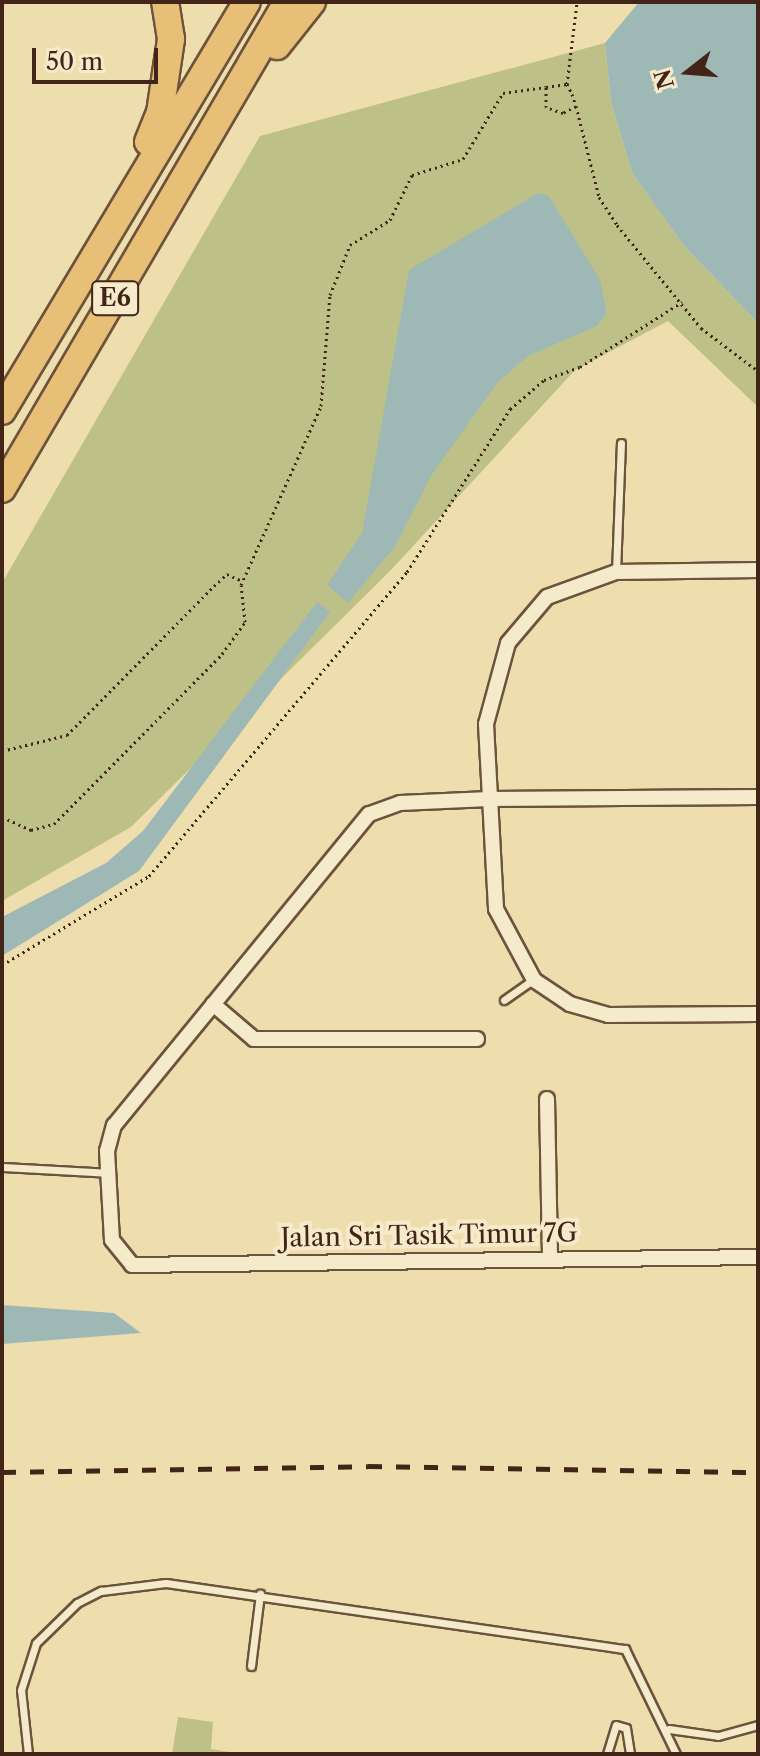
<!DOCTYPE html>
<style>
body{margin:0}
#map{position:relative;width:760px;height:1756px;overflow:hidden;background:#efdead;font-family:"Libre Caslon Text",serif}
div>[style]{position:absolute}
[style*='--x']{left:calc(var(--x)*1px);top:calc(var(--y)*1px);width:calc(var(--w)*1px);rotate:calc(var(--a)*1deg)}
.green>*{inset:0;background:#bdc087}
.water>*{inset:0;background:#9eb9b5}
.path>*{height:3px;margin-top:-1.5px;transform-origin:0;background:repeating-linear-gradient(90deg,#422518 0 2px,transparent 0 6px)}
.roads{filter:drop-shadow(2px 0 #6d533d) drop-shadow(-2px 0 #6d533d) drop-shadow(0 2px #6d533d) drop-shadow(0 -2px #6d533d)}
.service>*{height:7px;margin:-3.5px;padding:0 3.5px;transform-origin:3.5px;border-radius:3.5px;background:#f5eaca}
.minor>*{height:14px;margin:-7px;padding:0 7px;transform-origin:7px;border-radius:7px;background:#f5eaca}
.motorway>*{height:26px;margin:-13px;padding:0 13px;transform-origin:13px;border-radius:13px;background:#e8bf76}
.rail>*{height:5px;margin-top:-2.5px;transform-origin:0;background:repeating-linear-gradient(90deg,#422518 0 14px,transparent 0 28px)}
span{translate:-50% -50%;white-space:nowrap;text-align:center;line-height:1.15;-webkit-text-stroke:8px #f5eaca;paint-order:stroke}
.shield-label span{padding:2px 6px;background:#f5eaca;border:2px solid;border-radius:6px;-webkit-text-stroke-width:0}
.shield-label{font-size:24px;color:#422518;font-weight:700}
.street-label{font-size:26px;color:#422518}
.frame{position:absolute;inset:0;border:4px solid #422518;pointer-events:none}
.north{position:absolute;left:648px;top:32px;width:80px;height:80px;-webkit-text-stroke:6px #f5eaca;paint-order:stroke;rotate:253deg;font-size:22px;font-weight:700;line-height:32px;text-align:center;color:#422518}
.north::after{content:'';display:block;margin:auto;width:28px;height:36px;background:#422518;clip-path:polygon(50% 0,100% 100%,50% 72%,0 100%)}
.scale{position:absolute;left:32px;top:48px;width:126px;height:36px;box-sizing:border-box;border:4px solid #422518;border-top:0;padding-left:10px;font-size:24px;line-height:28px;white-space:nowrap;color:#422518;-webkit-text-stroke:6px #f5eaca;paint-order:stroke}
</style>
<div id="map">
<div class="green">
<div style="clip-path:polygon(605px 43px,611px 102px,632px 173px,684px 246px,758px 323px,758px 407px,668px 321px,575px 370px,391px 570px,131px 827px,2px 901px,2px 583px,260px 136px)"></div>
<div style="clip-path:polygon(178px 1717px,213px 1722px,211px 1749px,242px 1754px,172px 1754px)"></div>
</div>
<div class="water">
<div style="clip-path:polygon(639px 2px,758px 2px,758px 323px,684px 246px,632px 173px,611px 102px,605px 43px)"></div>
<div style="clip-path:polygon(538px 193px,549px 196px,600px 280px,607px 313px,597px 326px,528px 356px,497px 383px,431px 476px,396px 545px,348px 603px,327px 585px,362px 533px,409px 270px)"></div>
<div style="clip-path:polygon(317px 602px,330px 612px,139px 871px,2px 956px,2px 917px,106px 863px,143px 831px)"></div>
<div style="clip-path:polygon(2px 1305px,114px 1313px,141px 1333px,2px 1344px)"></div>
</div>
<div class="path">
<div style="--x:567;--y:84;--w:83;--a:-83"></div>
<div style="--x:576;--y:106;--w:15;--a:152"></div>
<div style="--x:563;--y:113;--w:18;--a:-161"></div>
<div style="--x:546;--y:107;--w:20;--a:-90"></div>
<div style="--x:546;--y:87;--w:21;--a:-8"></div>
<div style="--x:567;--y:84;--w:11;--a:63"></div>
<div style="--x:572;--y:94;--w:13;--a:72"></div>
<div style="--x:576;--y:106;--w:94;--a:75.8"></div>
<div style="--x:599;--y:197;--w:33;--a:57"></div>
<div style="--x:617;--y:225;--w:133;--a:50.8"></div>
<div style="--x:701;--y:328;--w:71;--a:37"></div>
<div style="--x:2;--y:751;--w:67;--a:-13.8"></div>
<div style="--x:67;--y:735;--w:209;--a:-45.4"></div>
<div style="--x:214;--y:586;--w:18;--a:-43"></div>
<div style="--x:227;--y:574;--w:17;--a:25"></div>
<div style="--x:2;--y:817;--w:32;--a:24"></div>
<div style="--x:31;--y:830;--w:24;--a:-15"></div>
<div style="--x:54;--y:824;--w:239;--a:-45.3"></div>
<div style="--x:222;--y:654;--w:39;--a:-54"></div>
<div style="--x:245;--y:622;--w:37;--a:-96"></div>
<div style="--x:241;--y:585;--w:196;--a:-65.9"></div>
<div style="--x:321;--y:406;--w:111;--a:-85.4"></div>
<div style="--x:330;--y:295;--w:54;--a:-68.2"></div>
<div style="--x:350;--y:245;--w:47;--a:-32"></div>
<div style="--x:390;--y:220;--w:50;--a:-63.9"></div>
<div style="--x:412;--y:175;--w:53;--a:-17.4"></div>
<div style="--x:463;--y:159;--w:77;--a:-58.8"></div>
<div style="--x:503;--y:93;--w:43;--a:-7.9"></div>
<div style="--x:2;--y:965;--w:172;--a:-31.2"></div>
<div style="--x:149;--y:876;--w:399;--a:-49.7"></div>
<div style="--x:407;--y:572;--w:193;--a:-57.7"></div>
<div style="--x:510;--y:409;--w:45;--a:-40.5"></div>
<div style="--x:544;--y:380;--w:38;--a:-20"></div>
<div style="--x:580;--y:367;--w:121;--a:-32.5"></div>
</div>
<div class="roads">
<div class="service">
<div style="--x:616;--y:572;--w:129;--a:-87.8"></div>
<div style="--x:504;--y:1000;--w:35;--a:-35"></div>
<div style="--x:2;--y:1167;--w:106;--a:3.2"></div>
<div style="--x:251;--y:1666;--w:73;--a:-82.9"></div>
<div style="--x:669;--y:1729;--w:49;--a:8.1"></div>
<div style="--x:718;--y:1736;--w:41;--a:-15.4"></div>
<div style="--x:28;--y:1754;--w:64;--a:-96.2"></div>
<div style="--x:21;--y:1690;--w:49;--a:-72.3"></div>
<div style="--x:36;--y:1643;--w:57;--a:-44.3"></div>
<div style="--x:77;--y:1603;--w:27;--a:-27"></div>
<div style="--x:101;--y:1591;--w:65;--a:-7"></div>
<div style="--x:166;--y:1583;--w:464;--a:8.2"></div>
<div style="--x:625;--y:1649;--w:117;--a:64.1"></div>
<div style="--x:607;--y:1754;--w:30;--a:-73"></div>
<div style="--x:616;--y:1725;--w:10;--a:17"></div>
<div style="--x:626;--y:1728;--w:26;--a:81"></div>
</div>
<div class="minor">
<div style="--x:758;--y:570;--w:142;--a:179.2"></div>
<div style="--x:616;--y:572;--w:73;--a:160.1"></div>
<div style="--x:547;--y:597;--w:60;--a:130.3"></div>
<div style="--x:508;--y:643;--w:84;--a:105.2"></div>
<div style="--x:486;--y:724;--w:185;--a:86.9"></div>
<div style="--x:496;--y:909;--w:81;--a:61.8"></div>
<div style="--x:534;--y:980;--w:43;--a:33.7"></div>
<div style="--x:570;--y:1004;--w:40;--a:16"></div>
<div style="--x:608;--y:1015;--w:150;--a:-0.4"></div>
<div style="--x:758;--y:797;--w:269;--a:179.6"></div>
<div style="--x:489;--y:799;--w:89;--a:177.4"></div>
<div style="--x:400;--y:803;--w:33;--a:160"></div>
<div style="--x:369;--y:814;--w:402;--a:129.3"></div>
<div style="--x:114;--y:1125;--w:27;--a:105"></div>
<div style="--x:107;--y:1151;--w:89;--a:86.8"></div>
<div style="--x:112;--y:1240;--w:32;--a:51"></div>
<div style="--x:132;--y:1265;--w:626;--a:-0.73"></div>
<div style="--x:213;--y:1004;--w:54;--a:40.5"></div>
<div style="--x:254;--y:1039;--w:223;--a:0"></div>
<div style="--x:547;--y:1099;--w:159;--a:88.9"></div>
</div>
<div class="motorway">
<div style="--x:277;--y:46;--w:56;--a:-51.5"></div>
<div style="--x:148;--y:142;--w:31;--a:-68"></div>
<div style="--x:160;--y:113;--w:75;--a:-81.5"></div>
<div style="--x:171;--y:39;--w:37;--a:-99"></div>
<div style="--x:2;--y:411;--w:477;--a:-59.1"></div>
<div style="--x:2;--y:489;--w:564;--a:-59.66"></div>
</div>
</div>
<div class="rail">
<div style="--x:2;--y:1472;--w:366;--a:-0.9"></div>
<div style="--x:368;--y:1466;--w:390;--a:0.9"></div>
</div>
<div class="shield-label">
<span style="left:115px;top:298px">E6</span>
</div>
<div class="street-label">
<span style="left:429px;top:1236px;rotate:-1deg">Jalan Sri Tasik Timur 7G</span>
</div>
<div class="frame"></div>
<div class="north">N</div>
<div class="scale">50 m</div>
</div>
